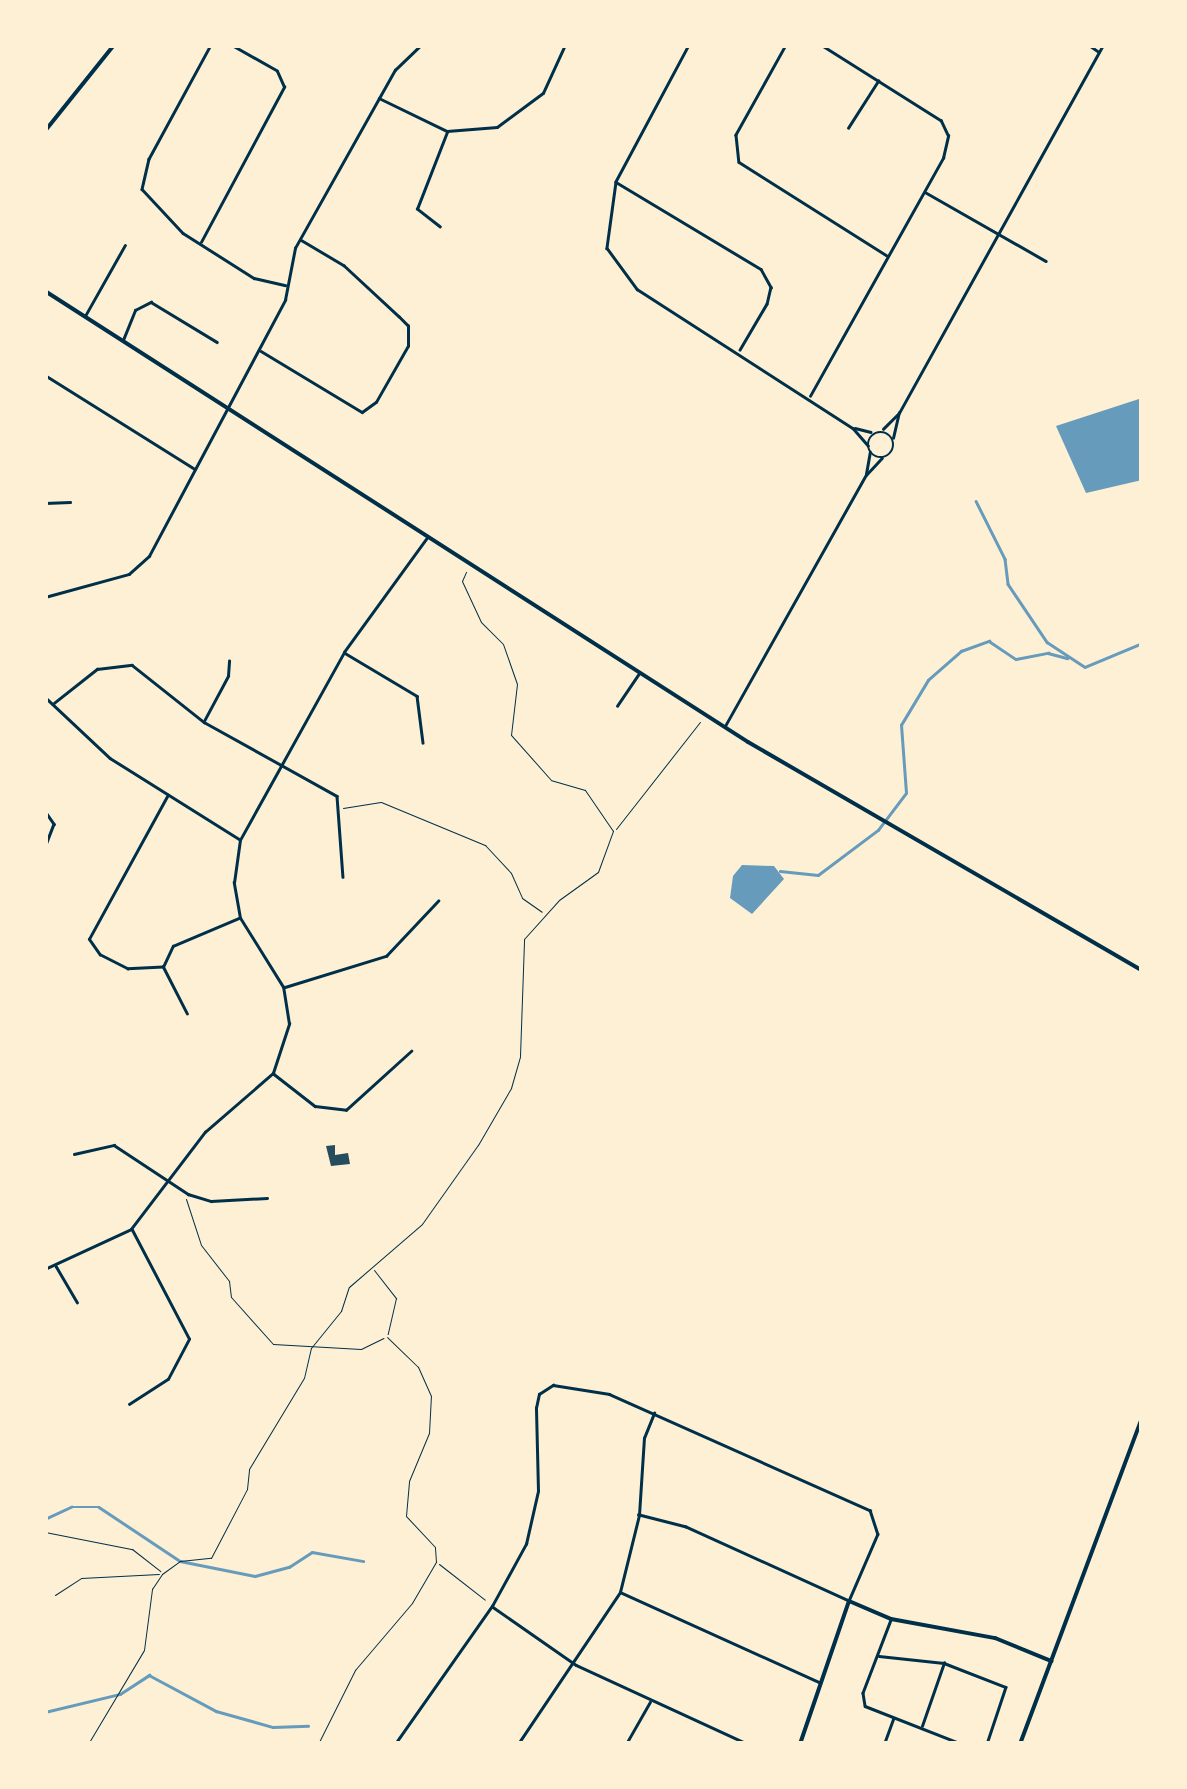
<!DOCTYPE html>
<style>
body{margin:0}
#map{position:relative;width:1187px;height:1789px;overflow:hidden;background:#fdf0d5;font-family:"PT Sans Narrow",sans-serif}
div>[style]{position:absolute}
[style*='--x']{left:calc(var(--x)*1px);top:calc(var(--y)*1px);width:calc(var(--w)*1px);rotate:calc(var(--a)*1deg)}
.water>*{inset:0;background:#669bbc}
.stream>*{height:2.5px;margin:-1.25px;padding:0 1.25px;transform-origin:1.25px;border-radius:1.25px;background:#669bbc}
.building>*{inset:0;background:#264d5e}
.path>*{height:1px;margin:-0.5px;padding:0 0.5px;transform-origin:0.5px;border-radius:0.5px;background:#003049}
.minor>*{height:2.5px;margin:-1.25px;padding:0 1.25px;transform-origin:1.25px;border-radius:1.25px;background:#003049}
.minor>.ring{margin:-1.25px;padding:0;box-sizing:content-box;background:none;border:2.5px solid #003049;border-radius:50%}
.tertiary>*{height:4px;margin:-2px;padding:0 2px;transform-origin:2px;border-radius:2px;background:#003049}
.secondary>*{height:4px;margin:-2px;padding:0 2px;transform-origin:2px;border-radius:2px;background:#003049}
span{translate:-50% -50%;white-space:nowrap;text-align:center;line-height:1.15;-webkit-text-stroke:8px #fdf0d5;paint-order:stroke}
.frame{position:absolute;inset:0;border:48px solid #fdf0d5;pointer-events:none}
</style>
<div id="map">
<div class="water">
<div style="clip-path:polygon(1142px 398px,1142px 480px,1086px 493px,1056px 426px)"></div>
<div style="clip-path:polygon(742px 865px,774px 866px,784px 879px,752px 914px,730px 898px,733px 876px)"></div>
</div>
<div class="stream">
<div style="--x:976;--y:501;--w:65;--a:63.4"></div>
<div style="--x:1005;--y:559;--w:25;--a:83"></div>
<div style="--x:1008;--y:584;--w:70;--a:56.1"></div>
<div style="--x:1047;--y:642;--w:45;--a:33.3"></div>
<div style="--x:1085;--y:667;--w:62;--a:-22.8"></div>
<div style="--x:780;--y:871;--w:38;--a:6"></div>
<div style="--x:818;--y:875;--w:75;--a:-36.9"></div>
<div style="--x:878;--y:830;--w:46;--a:-52.9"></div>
<div style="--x:906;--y:793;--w:68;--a:-94.2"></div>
<div style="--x:901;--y:725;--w:52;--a:-59"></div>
<div style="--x:928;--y:680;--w:44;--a:-41.3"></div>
<div style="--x:961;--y:651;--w:30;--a:-20"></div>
<div style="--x:989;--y:641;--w:32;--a:34"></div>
<div style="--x:1016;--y:659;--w:33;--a:-11"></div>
<div style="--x:1048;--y:653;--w:20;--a:15"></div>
<div style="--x:45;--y:1519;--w:29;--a:-25"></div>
<div style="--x:71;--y:1507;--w:28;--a:0"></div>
<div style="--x:99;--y:1507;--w:97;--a:33.7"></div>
<div style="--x:180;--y:1561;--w:76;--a:11.3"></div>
<div style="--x:255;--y:1576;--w:35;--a:-15"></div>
<div style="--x:289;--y:1567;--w:27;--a:-33"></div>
<div style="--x:312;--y:1552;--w:52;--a:10"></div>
<div style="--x:45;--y:1712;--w:77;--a:-13.5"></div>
<div style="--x:120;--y:1694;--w:35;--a:-33"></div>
<div style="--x:149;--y:1675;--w:76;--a:28.2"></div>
<div style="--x:216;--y:1711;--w:59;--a:15.7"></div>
<div style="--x:273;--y:1727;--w:35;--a:-2"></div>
</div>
<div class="building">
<div style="clip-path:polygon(335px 1145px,335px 1155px,348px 1153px,350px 1164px,331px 1166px,326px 1146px)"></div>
</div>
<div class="path">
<div style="--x:343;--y:808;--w:38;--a:-9"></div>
<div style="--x:381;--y:802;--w:113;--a:22.5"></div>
<div style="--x:485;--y:845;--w:38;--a:47"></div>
<div style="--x:511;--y:873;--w:27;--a:66"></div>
<div style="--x:522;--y:898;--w:24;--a:35"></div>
<div style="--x:616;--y:829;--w:136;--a:-51.9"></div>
<div style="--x:186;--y:1199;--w:48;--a:71.9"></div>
<div style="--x:201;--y:1245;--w:46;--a:52.1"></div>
<div style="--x:229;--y:1281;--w:16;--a:83"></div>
<div style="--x:231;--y:1297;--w:63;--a:48.2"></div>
<div style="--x:273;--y:1344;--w:88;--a:3.3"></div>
<div style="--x:361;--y:1349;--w:25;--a:-26"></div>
<div style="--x:374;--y:1270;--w:36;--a:52"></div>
<div style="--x:396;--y:1298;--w:37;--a:103"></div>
<div style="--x:45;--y:1532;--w:89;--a:11.1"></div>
<div style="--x:132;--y:1549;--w:36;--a:38"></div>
<div style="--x:439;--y:1564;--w:58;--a:38"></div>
<div style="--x:55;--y:1595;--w:31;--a:-33"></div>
<div style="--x:81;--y:1578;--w:78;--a:-2.9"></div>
<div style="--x:88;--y:1744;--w:109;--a:-59.2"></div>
<div style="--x:144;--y:1650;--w:62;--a:-82.5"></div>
<div style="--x:152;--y:1589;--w:18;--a:-56"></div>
<div style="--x:162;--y:1574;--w:22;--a:-36"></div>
<div style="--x:180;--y:1561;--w:31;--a:-6"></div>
<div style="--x:211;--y:1558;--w:78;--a:-62.4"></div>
<div style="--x:247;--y:1489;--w:20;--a:-84"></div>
<div style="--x:249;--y:1469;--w:106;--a:-58.9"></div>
<div style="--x:304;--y:1378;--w:31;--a:-77"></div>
<div style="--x:311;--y:1348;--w:48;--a:-51"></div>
<div style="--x:341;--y:1311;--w:25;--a:-72"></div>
<div style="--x:349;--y:1287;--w:96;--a:-40.8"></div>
<div style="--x:422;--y:1224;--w:97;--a:-54.7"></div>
<div style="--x:478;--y:1145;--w:66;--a:-59.9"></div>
<div style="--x:511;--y:1088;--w:33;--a:-74"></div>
<div style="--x:520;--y:1056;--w:117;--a:-88"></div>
<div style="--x:524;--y:939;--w:52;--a:-48.1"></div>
<div style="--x:559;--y:900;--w:48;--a:-35.7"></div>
<div style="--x:598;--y:872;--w:44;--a:-69.9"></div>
<div style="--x:613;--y:831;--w:50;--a:-124.3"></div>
<div style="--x:585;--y:790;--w:35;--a:-164"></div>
<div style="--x:551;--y:780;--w:60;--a:-131.6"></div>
<div style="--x:511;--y:735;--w:51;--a:-83.3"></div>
<div style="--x:517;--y:684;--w:42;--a:-109.3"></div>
<div style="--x:503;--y:644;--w:31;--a:-135"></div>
<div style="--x:481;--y:622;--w:45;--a:-114.9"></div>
<div style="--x:462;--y:581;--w:10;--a:-66"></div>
<div style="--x:318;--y:1744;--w:83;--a:-63.4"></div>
<div style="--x:355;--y:1670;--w:88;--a:-49.6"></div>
<div style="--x:412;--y:1603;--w:48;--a:-59.7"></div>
<div style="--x:436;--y:1562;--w:15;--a:-94"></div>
<div style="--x:435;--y:1547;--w:42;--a:-133.1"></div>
<div style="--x:406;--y:1516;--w:35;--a:-85"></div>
<div style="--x:409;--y:1481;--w:52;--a:-67.4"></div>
<div style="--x:429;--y:1433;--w:37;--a:-87"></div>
<div style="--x:431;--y:1396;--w:32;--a:-114"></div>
<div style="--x:418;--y:1367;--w:43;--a:-135.9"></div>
</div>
<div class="minor">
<div style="--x:211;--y:45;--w:130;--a:118.5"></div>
<div style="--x:149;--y:159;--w:31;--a:103"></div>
<div style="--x:142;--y:189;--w:60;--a:47"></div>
<div style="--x:183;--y:233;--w:84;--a:32.4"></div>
<div style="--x:254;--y:278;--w:32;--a:13"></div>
<div style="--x:689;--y:45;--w:155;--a:118.1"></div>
<div style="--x:616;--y:182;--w:67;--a:97.8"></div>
<div style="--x:607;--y:248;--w:51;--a:53.8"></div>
<div style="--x:637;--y:289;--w:257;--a:32.8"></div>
<div style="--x:853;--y:428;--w:23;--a:49"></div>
<div style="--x:786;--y:45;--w:103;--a:119.1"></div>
<div style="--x:736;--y:135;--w:27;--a:84"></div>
<div style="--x:739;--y:162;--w:174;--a:32.3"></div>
<div style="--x:1089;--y:45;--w:12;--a:35"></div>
<div style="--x:379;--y:98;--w:76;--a:25.9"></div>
<div style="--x:447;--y:131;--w:50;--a:-4.6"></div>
<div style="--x:497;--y:127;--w:57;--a:-36.5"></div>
<div style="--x:543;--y:93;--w:53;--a:-65.4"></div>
<div style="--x:848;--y:128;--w:56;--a:-57.4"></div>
<div style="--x:616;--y:182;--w:169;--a:31"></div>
<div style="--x:761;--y:269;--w:21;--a:61"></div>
<div style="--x:771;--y:287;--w:17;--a:103"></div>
<div style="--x:767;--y:304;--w:53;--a:120.4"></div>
<div style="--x:925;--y:192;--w:139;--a:29.7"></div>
<div style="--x:440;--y:227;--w:29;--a:-142"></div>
<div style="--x:417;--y:209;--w:83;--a:-68.7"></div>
<div style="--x:201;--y:242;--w:176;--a:-61.8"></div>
<div style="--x:284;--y:87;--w:17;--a:-114"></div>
<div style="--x:277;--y:71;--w:53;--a:-150.5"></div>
<div style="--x:85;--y:316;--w:81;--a:-60.6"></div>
<div style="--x:123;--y:340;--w:32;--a:-68"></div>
<div style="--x:135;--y:310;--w:18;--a:-27"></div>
<div style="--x:151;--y:302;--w:77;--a:31.2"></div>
<div style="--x:261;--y:351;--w:118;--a:31.1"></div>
<div style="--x:362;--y:412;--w:17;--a:-36"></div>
<div style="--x:376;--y:402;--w:64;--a:-60.3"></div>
<div style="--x:408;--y:346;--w:20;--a:-90"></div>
<div style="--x:408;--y:326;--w:13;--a:-135"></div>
<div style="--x:399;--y:317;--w:75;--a:-137.2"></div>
<div style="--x:344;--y:266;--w:49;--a:-149.2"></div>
<div style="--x:45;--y:375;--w:177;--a:32.1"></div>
<div style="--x:810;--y:396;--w:273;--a:-60.8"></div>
<div style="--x:943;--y:158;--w:23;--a:-77"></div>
<div style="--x:948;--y:136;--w:17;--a:-115"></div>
<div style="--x:941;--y:121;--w:142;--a:-147.7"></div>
<div style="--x:855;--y:428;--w:16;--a:14"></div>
<div style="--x:883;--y:429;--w:21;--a:-45"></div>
<div class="ring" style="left:868px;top:432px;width:23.5px;height:23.5px"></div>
<div style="--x:893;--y:438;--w:26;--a:-77"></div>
<div style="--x:899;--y:413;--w:421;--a:-61"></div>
<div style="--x:866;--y:474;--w:22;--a:-80"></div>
<div style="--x:45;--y:503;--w:25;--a:-2"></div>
<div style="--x:45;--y:597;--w:87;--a:-15.3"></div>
<div style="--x:129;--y:574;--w:27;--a:-42"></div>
<div style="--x:149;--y:556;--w:290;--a:-62"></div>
<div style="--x:285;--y:300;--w:53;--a:-79.1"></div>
<div style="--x:295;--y:248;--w:204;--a:-60.7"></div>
<div style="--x:395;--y:70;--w:36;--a:-44"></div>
<div style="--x:345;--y:653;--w:84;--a:30.8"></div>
<div style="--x:417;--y:696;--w:47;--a:82.7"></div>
<div style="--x:45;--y:697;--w:89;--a:43.2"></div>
<div style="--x:110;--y:758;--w:152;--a:32.1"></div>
<div style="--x:54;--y:703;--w:55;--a:-38.3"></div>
<div style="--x:97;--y:669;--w:35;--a:-7"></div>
<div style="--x:132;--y:665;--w:92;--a:38.4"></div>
<div style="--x:204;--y:722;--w:152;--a:29.1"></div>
<div style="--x:337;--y:796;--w:81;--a:85.8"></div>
<div style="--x:617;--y:706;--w:40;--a:-56"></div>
<div style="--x:204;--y:721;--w:51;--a:-61.9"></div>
<div style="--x:228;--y:676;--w:15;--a:-86"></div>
<div style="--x:725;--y:726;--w:288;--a:-60.7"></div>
<div style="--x:866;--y:475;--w:23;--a:-47"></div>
<div style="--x:45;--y:811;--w:16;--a:55"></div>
<div style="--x:54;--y:824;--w:26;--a:111"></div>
<div style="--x:163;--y:967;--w:35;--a:177"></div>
<div style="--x:128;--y:969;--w:31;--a:-153"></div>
<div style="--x:100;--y:955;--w:19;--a:-125"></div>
<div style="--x:89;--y:939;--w:164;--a:-61.3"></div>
<div style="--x:285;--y:987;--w:106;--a:-17.1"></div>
<div style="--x:386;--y:956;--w:76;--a:-46.6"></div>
<div style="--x:187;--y:1014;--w:53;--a:-117.1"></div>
<div style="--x:163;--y:967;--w:23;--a:-65"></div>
<div style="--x:173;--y:946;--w:72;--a:-23"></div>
<div style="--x:274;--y:1074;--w:52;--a:38"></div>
<div style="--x:315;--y:1106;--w:31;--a:7"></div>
<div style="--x:346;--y:1110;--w:88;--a:-42.2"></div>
<div style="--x:74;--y:1154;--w:41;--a:-12.7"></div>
<div style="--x:114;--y:1145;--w:89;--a:33.5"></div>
<div style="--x:188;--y:1194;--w:24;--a:17"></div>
<div style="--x:211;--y:1201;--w:56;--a:-3.1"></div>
<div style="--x:56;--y:1266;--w:42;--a:59.7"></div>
<div style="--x:45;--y:1269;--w:95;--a:-24.9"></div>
<div style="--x:131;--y:1229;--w:122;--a:-52.7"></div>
<div style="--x:205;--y:1132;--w:90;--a:-40.9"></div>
<div style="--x:273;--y:1073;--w:52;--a:-71.9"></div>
<div style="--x:289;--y:1024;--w:37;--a:-99"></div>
<div style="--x:283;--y:987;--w:81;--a:-121.9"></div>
<div style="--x:240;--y:918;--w:36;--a:-100"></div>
<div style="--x:234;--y:883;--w:43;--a:-82.1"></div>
<div style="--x:240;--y:840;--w:215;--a:-61"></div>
<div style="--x:344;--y:652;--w:140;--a:-54"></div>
<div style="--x:129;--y:1404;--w:46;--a:-32.7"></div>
<div style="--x:168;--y:1379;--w:45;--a:-62.3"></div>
<div style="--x:189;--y:1339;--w:123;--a:-117.6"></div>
<div style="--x:622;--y:1593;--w:216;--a:24.3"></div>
<div style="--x:493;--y:1607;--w:101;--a:34.9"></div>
<div style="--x:576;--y:1665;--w:189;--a:24.7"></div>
<div style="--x:891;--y:1620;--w:78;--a:111"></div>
<div style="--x:863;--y:1693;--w:13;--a:81"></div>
<div style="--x:865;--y:1706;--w:104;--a:21.4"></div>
<div style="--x:879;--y:1656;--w:65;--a:6.1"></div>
<div style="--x:944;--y:1663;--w:66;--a:21.2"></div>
<div style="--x:1006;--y:1687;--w:60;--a:108.4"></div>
<div style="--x:922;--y:1726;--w:67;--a:-70.8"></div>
<div style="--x:395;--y:1744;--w:169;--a:-54.9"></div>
<div style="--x:492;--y:1606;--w:71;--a:-61.3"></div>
<div style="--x:526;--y:1544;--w:54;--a:-77.2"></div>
<div style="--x:538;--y:1491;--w:83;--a:-91.4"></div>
<div style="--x:536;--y:1408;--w:14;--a:-78"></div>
<div style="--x:539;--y:1394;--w:17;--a:-33"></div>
<div style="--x:553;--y:1385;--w:57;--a:9.1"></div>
<div style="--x:609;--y:1394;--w:286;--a:24"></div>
<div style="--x:870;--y:1510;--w:25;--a:72"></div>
<div style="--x:878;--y:1534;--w:73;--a:113.4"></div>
<div style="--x:849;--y:1601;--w:179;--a:-155.6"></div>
<div style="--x:686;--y:1527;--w:49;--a:-165.7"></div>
<div style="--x:518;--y:1744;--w:183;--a:-56.1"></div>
<div style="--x:620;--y:1592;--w:79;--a:-76.1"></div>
<div style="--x:639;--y:1515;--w:77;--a:-86.3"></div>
<div style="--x:644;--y:1438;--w:27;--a:-68"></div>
<div style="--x:626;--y:1744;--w:48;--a:-60.3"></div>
<div style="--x:884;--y:1744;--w:27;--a:-70"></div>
</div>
<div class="tertiary">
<div style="--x:45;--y:131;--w:110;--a:-51.3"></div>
<div style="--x:800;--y:1744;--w:151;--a:-71.1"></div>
<div style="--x:849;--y:1601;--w:46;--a:23.2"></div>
<div style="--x:891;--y:1619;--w:106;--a:10.4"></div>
<div style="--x:995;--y:1638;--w:61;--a:22.3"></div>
</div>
<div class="secondary">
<div style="--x:45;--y:291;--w:835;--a:32.68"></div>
<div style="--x:748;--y:742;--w:455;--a:30.1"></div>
<div style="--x:1020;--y:1744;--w:349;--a:-69.5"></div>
</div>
<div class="frame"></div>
</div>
